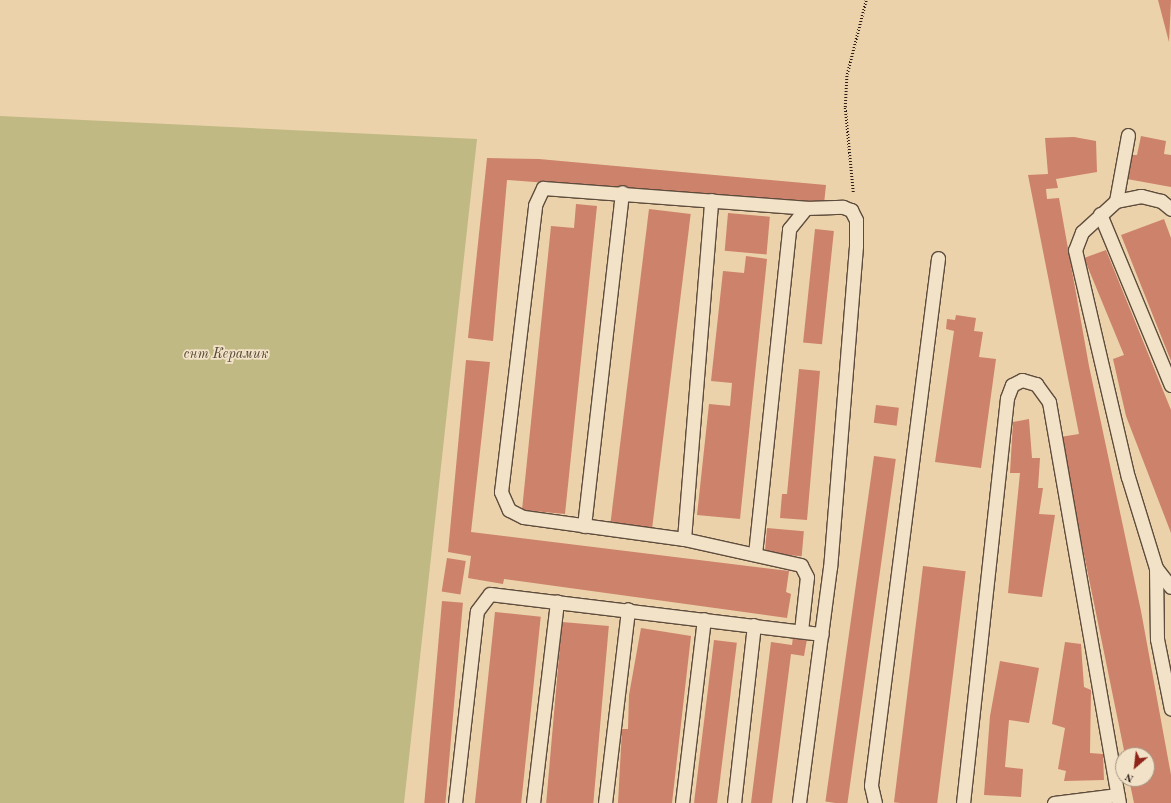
<!DOCTYPE html>
<meta charset="utf-8">
<style>
body{margin:0}
#map{position:relative;width:1171px;height:803px;overflow:hidden;background:#ebd2aa;font-family:"Old Standard TT",serif}
div>[style]{position:absolute}
[style*='--x']{left:calc(var(--x)*1px);top:calc(var(--y)*1px);width:calc(var(--w)*1px);rotate:calc(var(--a)*1deg)}
.green>*{inset:0;background:#c0b983}
.building>*{inset:0;background:#cd826b;transform-origin:0 0}
.path>*{height:2.5px;margin-top:-1.25px;transform-origin:0;background:repeating-linear-gradient(90deg,#2f2019 0 1px,transparent 0 3px)}
.roads{filter:drop-shadow(1px 0 #5e4c3d) drop-shadow(-1px 0 #5e4c3d) drop-shadow(0 1px #5e4c3d) drop-shadow(0 -1px #5e4c3d)}
.lane>*{height:13px;margin:-6.5px;padding:0 6.5px;transform-origin:6.5px;border-radius:6.5px;background:#f2e2c8}
span{translate:-50% -50%;white-space:nowrap;text-align:center;line-height:1.15;-webkit-text-stroke:3.5px #f2e2c8;paint-order:stroke}
.park-label{font-size:14px;color:#534634;font-style:italic}
.north{position:absolute;left:1115px;top:747px;width:40px;height:40px;box-sizing:border-box;background:#f2e2c8;border:1px solid #a49482;border-radius:50%;rotate:208deg;font-size:11px;font-weight:700;line-height:16px;text-align:center;color:#2f2019}
.north::after{content:'';display:block;margin:auto;width:14px;height:18px;background:#8f2418;clip-path:polygon(50% 0,100% 100%,50% 72%,0 100%)}
</style>
<div id="map">
<div class="green">
<div style="clip-path:polygon(0 116px,477px 139px,404px 803px,0 803px)"></div>
</div>
<div class="building">
<div style="clip-path:polygon(1158px 0,1171px 0,1169px 42px)"></div>
<div style="clip-path:polygon(1141px 136px,1166px 141px,1164px 154px,1171px 155px,1171px 187px,1127px 179px,1132px 155px,1137px 155px)"></div>
<div style="clip-path:polygon(1074px 137px,1096px 141px,1097px 172px,1056px 179px,1058px 188px,1046px 189px,1047px 199px,1059px 198px,1089px 366px,1141px 611px,1171px 775px,1171px 803px,1134px 803px,1129px 779px,1147px 779px,1147px 755px,1125px 755px,1060px 437px,1079px 434px,1028px 175px,1048px 174px,1045px 138px)"></div>
<div style="clip-path:polygon(487px 158px,539px 159px,826px 185px,824px 204px,507px 180px,493px 341px,468px 338px)"></div>
<div style="clip-path:polygon(576px 204px,597px 206px,565px 514px,522px 510px,551px 226px,574px 228px)"></div>
<div style="left:649px;top:209px;width:42px;height:317px;rotate:7deg"></div>
<div style="left:728px;top:213px;width:42px;height:38px;rotate:5deg"></div>
<div style="clip-path:polygon(1164px 219px,1171px 238px,1171px 361px,1121px 235px)"></div>
<div style="left:815px;top:229px;width:19px;height:114px;rotate:6deg"></div>
<div style="clip-path:polygon(1106px 250px,1171px 410px,1171px 533px,1126px 416px,1113px 359px,1124px 355px,1084px 258px)"></div>
<div style="clip-path:polygon(746px 256px,767px 259px,740px 519px,697px 515px,709px 404px,730px 406px,732px 383px,711px 381px,723px 271px,744px 273px)"></div>
<div style="clip-path:polygon(956px 315px,976px 318px,974px 331px,983px 332px,979px 357px,996px 359px,981px 468px,935px 462px,954px 331px,946px 329px,947px 319px,955px 320px)"></div>
<div style="clip-path:polygon(466px 360px,490px 362px,471px 532px,789px 571px,786px 592px,791px 594px,787px 618px,504px 579px,503px 584px,468px 578px,471px 556px,448px 552px)"></div>
<div style="clip-path:polygon(799px 369px,820px 371px,807px 520px,780px 518px,782px 494px,787px 494px)"></div>
<div style="left:876px;top:405px;width:23px;height:18px;rotate:7deg"></div>
<div style="clip-path:polygon(1029px 419px,1032px 458px,1040px 458px,1038px 488px,1043px 488px,1039px 514px,1055px 515px,1042px 597px,1008px 593px,1020px 473px,1010px 473px,1013px 422px)"></div>
<div style="left:874px;top:456px;width:22px;height:349px;rotate:8deg"></div>
<div style="left:767px;top:528px;width:37px;height:25px;rotate:5deg"></div>
<div style="left:447px;top:558px;width:19px;height:34px;rotate:9deg"></div>
<div style="left:923px;top:566px;width:43px;height:238px;rotate:7deg"></div>
<div style="left:442px;top:601px;width:21px;height:204px;rotate:5deg"></div>
<div style="left:495px;top:612px;width:46px;height:192px;rotate:6deg"></div>
<div style="left:562px;top:622px;width:47px;height:182px;rotate:5deg"></div>
<div style="clip-path:polygon(641px 628px,691px 636px,672px 803px,618px 803px,622px 729px,628px 729px,629px 695px)"></div>
<div style="clip-path:polygon(793px 637px,807px 639px,804px 656px,791px 654px,772px 803px,751px 803px,771px 642px,792px 645px)"></div>
<div style="left:714px;top:640px;width:23px;height:164px;rotate:7deg"></div>
<div style="clip-path:polygon(1065px 642px,1081px 644px,1084px 687px,1091px 690px,1090px 753px,1103px 754px,1104px 780px,1064px 781px,1066px 771px,1058px 769px,1065px 728px,1052px 724px)"></div>
<div style="clip-path:polygon(1000px 661px,1039px 668px,1029px 723px,1009px 720px,1005px 767px,1023px 769px,1021px 797px,984px 795px,990px 716px)"></div>
</div>
<div class="path">
<div style="--x:853;--y:192;--w:85;--a:-95.4"></div>
<div style="--x:845;--y:107;--w:33;--a:-87"></div>
<div style="--x:847;--y:74;--w:76;--a:-75.6"></div>
</div>
<div class="roads">
<div class="lane">
<div style="--x:1116;--y:201;--w:67;--a:-79.7"></div>
<div style="--x:1171;--y:209;--w:13;--a:-141"></div>
<div style="--x:1161;--y:201;--w:21;--a:-166"></div>
<div style="--x:1141;--y:196;--w:25;--a:169"></div>
<div style="--x:1116;--y:201;--w:46;--a:137.6"></div>
<div style="--x:1082;--y:232;--w:19;--a:111"></div>
<div style="--x:1075;--y:250;--w:233;--a:76.9"></div>
<div style="--x:1128;--y:477;--w:95;--a:72.9"></div>
<div style="--x:1156;--y:568;--w:71;--a:89.2"></div>
<div style="--x:1157;--y:639;--w:71;--a:78.7"></div>
<div style="--x:1100;--y:214;--w:185;--a:67.5"></div>
<div style="--x:584;--y:526;--w:336;--a:-83.5"></div>
<div style="--x:684;--y:539;--w:340;--a:-85.4"></div>
<div style="--x:755;--y:554;--w:327;--a:-84"></div>
<div style="--x:789;--y:229;--w:27;--a:-51"></div>
<div style="--x:806;--y:208;--w:37;--a:-2"></div>
<div style="--x:843;--y:207;--w:9;--a:21"></div>
<div style="--x:851;--y:210;--w:11;--a:63"></div>
<div style="--x:856;--y:220;--w:26;--a:90"></div>
<div style="--x:856;--y:246;--w:322;--a:94.6"></div>
<div style="--x:830;--y:567;--w:238;--a:97.5"></div>
<div style="--x:1156;--y:568;--w:24;--a:52"></div>
<div style="--x:801;--y:631;--w:54;--a:-83.7"></div>
<div style="--x:807;--y:577;--w:13;--a:-117"></div>
<div style="--x:801;--y:565;--w:120;--a:-167.5"></div>
<div style="--x:684;--y:539;--w:162;--a:-172.2"></div>
<div style="--x:523;--y:517;--w:16;--a:-153"></div>
<div style="--x:509;--y:510;--w:20;--a:-114"></div>
<div style="--x:501;--y:492;--w:289;--a:-83.2"></div>
<div style="--x:535;--y:205;--w:19;--a:-65"></div>
<div style="--x:543;--y:188;--w:264;--a:4.3"></div>
<div style="--x:455;--y:803;--w:193;--a:-83.5"></div>
<div style="--x:477;--y:611;--w:21;--a:-53"></div>
<div style="--x:490;--y:594;--w:334;--a:6.9"></div>
<div style="--x:533;--y:803;--w:203;--a:-83.2"></div>
<div style="--x:605;--y:803;--w:195;--a:-83.2"></div>
<div style="--x:682;--y:803;--w:185;--a:-83.2"></div>
<div style="--x:734;--y:803;--w:179;--a:-83.6"></div>
<div style="--x:875;--y:803;--w:18;--a:-103"></div>
<div style="--x:871;--y:785;--w:531;--a:-82.75"></div>
<div style="--x:963;--y:803;--w:407;--a:-83.8"></div>
<div style="--x:1007;--y:398;--w:14;--a:-69"></div>
<div style="--x:1012;--y:385;--w:11;--a:-27"></div>
<div style="--x:1022;--y:380;--w:15;--a:16"></div>
<div style="--x:1036;--y:384;--w:22;--a:54"></div>
<div style="--x:1049;--y:402;--w:407;--a:80.1"></div>
<div style="--x:1054;--y:803;--w:64;--a:-7.2"></div>
</div>
</div>
<div class="park-label">
<span style="left:226px;top:354px">снт Керамик</span>
</div>
<div class="north">N</div>
</div>
